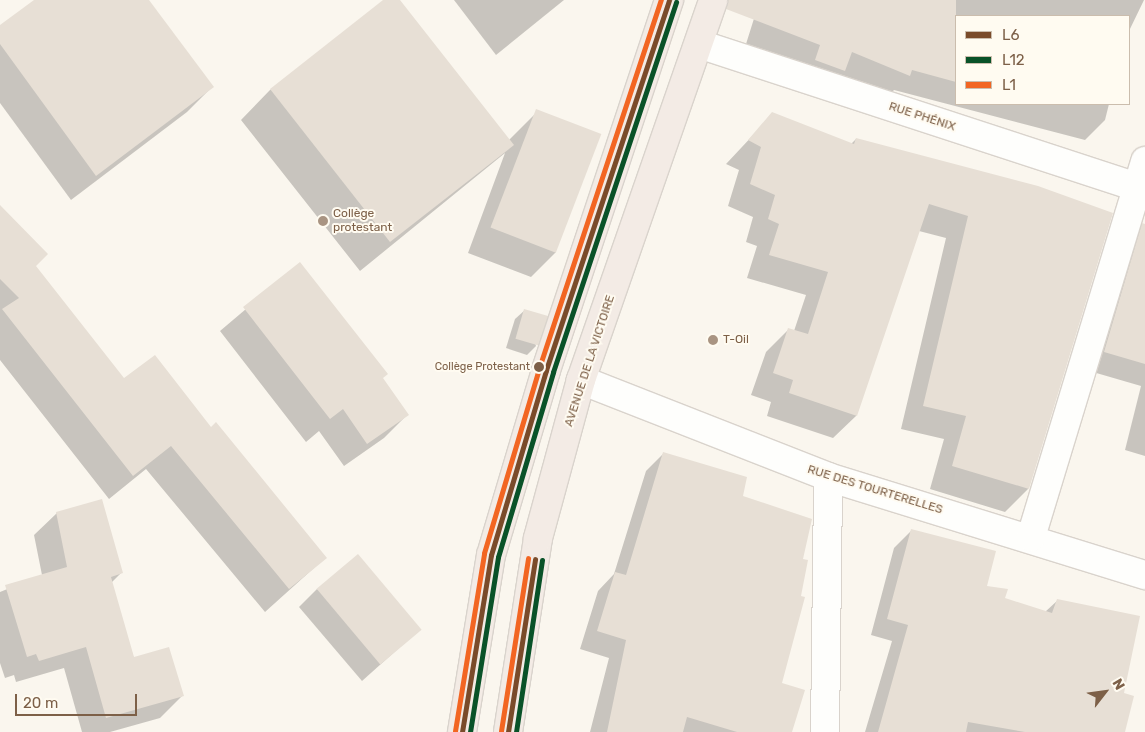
<!DOCTYPE html>
<meta charset="utf-8">
<style>
body{margin:0}
#map{position:relative;width:1145px;height:732px;overflow:hidden;background:#faf6ee;font-family:Rubik,sans-serif}
div>[style]{position:absolute}
[style*='--x']{left:calc(var(--x)*1px);top:calc(var(--y)*1px);width:calc(var(--w)*1px);rotate:calc(var(--a)*1deg)}
.shadow>*{inset:0;background:#0003}
.building>*{inset:0;background:#e7dfd5;transform-origin:0 0}
.roads{filter:drop-shadow(1px 0 #d9d3cc) drop-shadow(-1px 0 #d9d3cc) drop-shadow(0 1px #d9d3cc) drop-shadow(0 -1px #d9d3cc)}
.minor>*{height:28px;margin:-14px;padding:0 14px;transform-origin:14px;border-radius:14px;background:#fefefc}
.highway>*{height:28px;margin:-14px;padding:0 14px;transform-origin:14px;border-radius:14px;background:#f3ebe5}
.bus-1>*{height:5px;margin:-2.5px;padding:0 2.5px;transform-origin:2.5px;border-radius:2.5px;background:#7a4b2a}
.bus-2>*{height:5px;margin:-2.5px;padding:0 2.5px;transform-origin:2.5px;border-radius:2.5px;background:#095228}
.bus-3>*{height:5px;margin:-2.5px;padding:0 2.5px;transform-origin:2.5px;border-radius:2.5px;background:#f26522}
.dots>*{width:14px;height:14px;translate:-50% -50%;box-sizing:border-box;border:2px solid #fffbf1;border-radius:50%}
span{translate:-50% -50%;white-space:nowrap;text-align:center;line-height:1.15;-webkit-text-stroke:4px #fffbf1;paint-order:stroke}
.bus-label{font-size:11px;color:#7d6048}
.right{translate:-100% -50%;text-align:right}
.street-label{font-size:12px;color:#7d6048}
.poi-label{font-size:12px;color:#7d6048}
.left{translate:0 -50%;text-align:left}
.legend{position:absolute;left:955px;top:15px;width:175px;height:90px;box-sizing:border-box;background:#fffbf1;border:1px solid #cbbdad;margin:0;padding:6px 9px;list-style:none;font-size:15px;color:#7d6048}
.legend li{display:flex;align-items:center;gap:10px;height:25px}
.legend b{width:25px;border:1px solid #cbbdad}
.north{position:absolute;left:1080px;top:667px;width:50px;height:50px;-webkit-text-stroke:4px #fffbf1;paint-order:stroke;rotate:60deg;font-size:14px;font-weight:700;line-height:20px;text-align:center;color:#7d6048}
.north::after{content:'';display:block;margin:auto;width:18px;height:22px;background:#7d6048;clip-path:polygon(50% 0,100% 100%,50% 72%,0 100%)}
.scale{position:absolute;left:15px;top:694px;width:122px;height:22px;box-sizing:border-box;border:2px solid #7d6048;border-top:0;padding-left:6px;font-size:15px;line-height:18px;white-space:nowrap;color:#7d6048;-webkit-text-stroke:4px #fffbf1;paint-order:stroke}
</style>
<div id="map">
<div class="shadow">
<div style="clip-path:polygon(36px 0,147px 0,212px 87px,187px 112px,71px 200px,0 103px,0 27px)"></div>
<div style="clip-path:polygon(385px 0,399px 0,509px 140px,534px 115px,556px 252px,531px 277px,468px 253px,505px 153px,360px 271px,241px 120px,270px 90px)"></div>
<div style="clip-path:polygon(454px 0,564px 0,496px 55px)"></div>
<div style="clip-path:polygon(766px 0,1144px 0,1129px 31px,1129px 16px,956px 16px,956px 104px,1109px 104px,1105px 120px,1085px 140px,894px 90px,889px 95px,839px 75px,824px 91px,801px 66px,746px 44px,757px 9px)"></div>
<div style="clip-path:polygon(773px 114px,851px 144px,856px 139px,1111px 214px,1028px 489px,1005px 512px,930px 489px,944px 439px,901px 429px,946px 238px,919px 231px,856px 416px,833px 438px,767px 416px,771px 402px,751px 395px,766px 352px,789px 329px,794px 331px,806px 295px,747px 278px,757px 246px,746px 242px,753px 217px,728px 206px,739px 170px,726px 164px)"></div>
<div style="clip-path:polygon(0 207px,35px 266px,124px 380px,211px 429px,325px 558px,265px 612px,146px 469px,109px 499px,0 360px)"></div>
<div style="clip-path:polygon(1143px 225px,1145px 225px,1145px 456px,1125px 450px,1141px 386px,1086px 370px,1125px 243px)"></div>
<div style="clip-path:polygon(300px 263px,407px 415px,384px 438px,344px 466px,319px 431px,306px 442px,220px 331px)"></div>
<div style="clip-path:polygon(525px 310px,536px 346px,527px 355px,506px 348px,515px 319px)"></div>
<div style="clip-path:polygon(664px 453px,741px 497px,802px 560px,780px 684px,791px 732px,590px 732px,609px 658px,580px 649px,598px 591px,614px 574px,646px 471px)"></div>
<div style="clip-path:polygon(57px 513px,122px 572px,111px 583px,134px 659px,182px 696px,160px 718px,110px 732px,82px 732px,64px 668px,16px 682px,14px 675px,5px 678px,0 663px,0 592px,42px 575px,34px 535px)"></div>
<div style="clip-path:polygon(911px 531px,1004px 599px,1045px 612px,1058px 600px,1123px 694px,1123px 732px,865px 732px,892px 641px,871px 635px,894px 548px)"></div>
<div style="clip-path:polygon(317px 589px,419px 630px,362px 681px,299px 607px)"></div>
</div>
<div class="building">
<div style="clip-path:polygon(34px 0,149px 0,214px 87px,96px 176px,0 44px,0 25px)"></div>
<div style="clip-path:polygon(383px 0,400px 0,514px 145px,390px 242px,270px 89px)"></div>
<div style="clip-path:polygon(728px 0,956px 0,956px 82px,912px 70px,910px 76px,852px 52px,845px 71px,815px 60px,820px 45px,726px 9px)"></div>
<div style="left:536px;top:109px;width:70px;height:127px;rotate:21deg"></div>
<div style="clip-path:polygon(772px 112px,854px 144px,856px 138px,1038px 186px,1113px 213px,1029px 489px,952px 466px,966px 416px,923px 406px,968px 216px,929px 204px,857px 416px,789px 393px,793px 380px,773px 373px,788px 328px,808px 334px,828px 272px,769px 255px,779px 224px,768px 219px,775px 195px,750px 184px,761px 147px,748px 140px)"></div>
<div style="clip-path:polygon(0 205px,48px 254px,36px 266px,124px 378px,155px 355px,211px 427px,216px 422px,327px 558px,289px 589px,171px 446px,133px 476px,2px 309px,19px 298px,0 279px)"></div>
<div style="clip-path:polygon(1142px 223px,1145px 224px,1145px 364px,1104px 352px)"></div>
<div style="clip-path:polygon(300px 262px,388px 374px,383px 378px,409px 415px,367px 444px,343px 409px,330px 419px,243px 307px)"></div>
<div style="left:524px;top:309px;width:25px;height:31px;rotate:16deg"></div>
<div style="clip-path:polygon(663px 452px,747px 477px,743px 496px,812px 519px,803px 559px,808px 560px,801px 596px,805px 597px,782px 683px,805px 690px,792px 732px,737px 732px,687px 717px,683px 732px,607px 732px,626px 640px,597px 631px,615px 572px,626px 575px)"></div>
<div style="clip-path:polygon(102px 499px,123px 573px,111px 577px,134px 657px,169px 647px,184px 696px,106px 718px,86px 647px,39px 661px,36px 654px,27px 657px,5px 585px,67px 567px,56px 512px)"></div>
<div style="clip-path:polygon(911px 529px,996px 551px,987px 586px,1008px 589px,1005px 598px,1052px 613px,1057px 599px,1140px 616px,1124px 693px,1134px 696px,1125px 732px,1025px 732px,968px 722px,966px 732px,878px 732px,908px 625px,887px 619px)"></div>
<div style="left:358px;top:554px;width:99px;height:54px;rotate:50deg"></div>
</div>
<div class="roads">
<div class="minor">
<div style="--x:699;--y:44;--w:469;--a:18.1"></div>
<div style="--x:581;--y:380;--w:265;--a:21.4"></div>
<div style="--x:828;--y:477;--w:332;--a:17.2"></div>
<div style="--x:1031;--y:537;--w:393;--a:-73.1"></div>
<div style="--x:825;--y:732;--w:255;--a:-89.3"></div>
</div>
<div class="highway">
<div style="--x:462;--y:732;--w:179;--a:-80.7"></div>
<div style="--x:491;--y:555;--w:193;--a:-73.4"></div>
<div style="--x:546;--y:370;--w:390;--a:-71.6"></div>
<div style="--x:508;--y:732;--w:196;--a:-81.2"></div>
<div style="--x:538;--y:538;--w:164;--a:-74.8"></div>
<div style="--x:581;--y:380;--w:402;--a:-70.8"></div>
</div>
</div>
<div class="bus-1">
<div style="--x:462;--y:732;--w:179;--a:-80.7"></div>
<div style="--x:491;--y:555;--w:193;--a:-73.4"></div>
<div style="--x:546;--y:370;--w:390;--a:-71.6"></div>
<div style="--x:508;--y:732;--w:175;--a:-81.1"></div>
</div>
<div class="bus-2">
<div style="--x:470;--y:732;--w:177;--a:-80.9"></div>
<div style="--x:498;--y:557;--w:193;--a:-73.4"></div>
<div style="--x:553;--y:372;--w:390;--a:-71.6"></div>
<div style="--x:516;--y:732;--w:174;--a:-81.4"></div>
</div>
<div class="bus-3">
<div style="--x:455;--y:731;--w:180;--a:-80.7"></div>
<div style="--x:484;--y:553;--w:193;--a:-73.4"></div>
<div style="--x:539;--y:368;--w:388;--a:-71.7"></div>
<div style="--x:501;--y:731;--w:175;--a:-81.1"></div>
</div>
<div class="dots">
<div style="left:323px;top:221px;background:#a99482"></div>
<div style="left:713px;top:340px;background:#a99482"></div>
<div style="left:539px;top:367px;background:#7d6048"></div>
</div>
<div class="bus-label">
<span class="right" style="left:530px;top:367px">Collège Protestant</span>
</div>
<div class="street-label">
<span style="left:922px;top:117px;rotate:18deg">RUE PHÉNIX</span>
<span style="left:590px;top:361px;rotate:-72deg">AVENUE DE LA VICTOIRE</span>
<span style="left:875px;top:490px;rotate:17deg">RUE DES TOURTERELLES</span>
</div>
<div class="poi-label">
<span class="left" style="left:333px;top:221px">Collège<br>protestant</span>
<span class="left" style="left:723px;top:340px">T-Oil</span>
</div>
<ul class="legend">
<li><b style="height:6px;background:#7a4b2a"></b>L6</li>
<li><b style="height:6px;background:#095228"></b>L12</li>
<li><b style="height:6px;background:#f26522"></b>L1</li>
</ul>
<div class="north">N</div>
<div class="scale">20 m</div>
</div>
